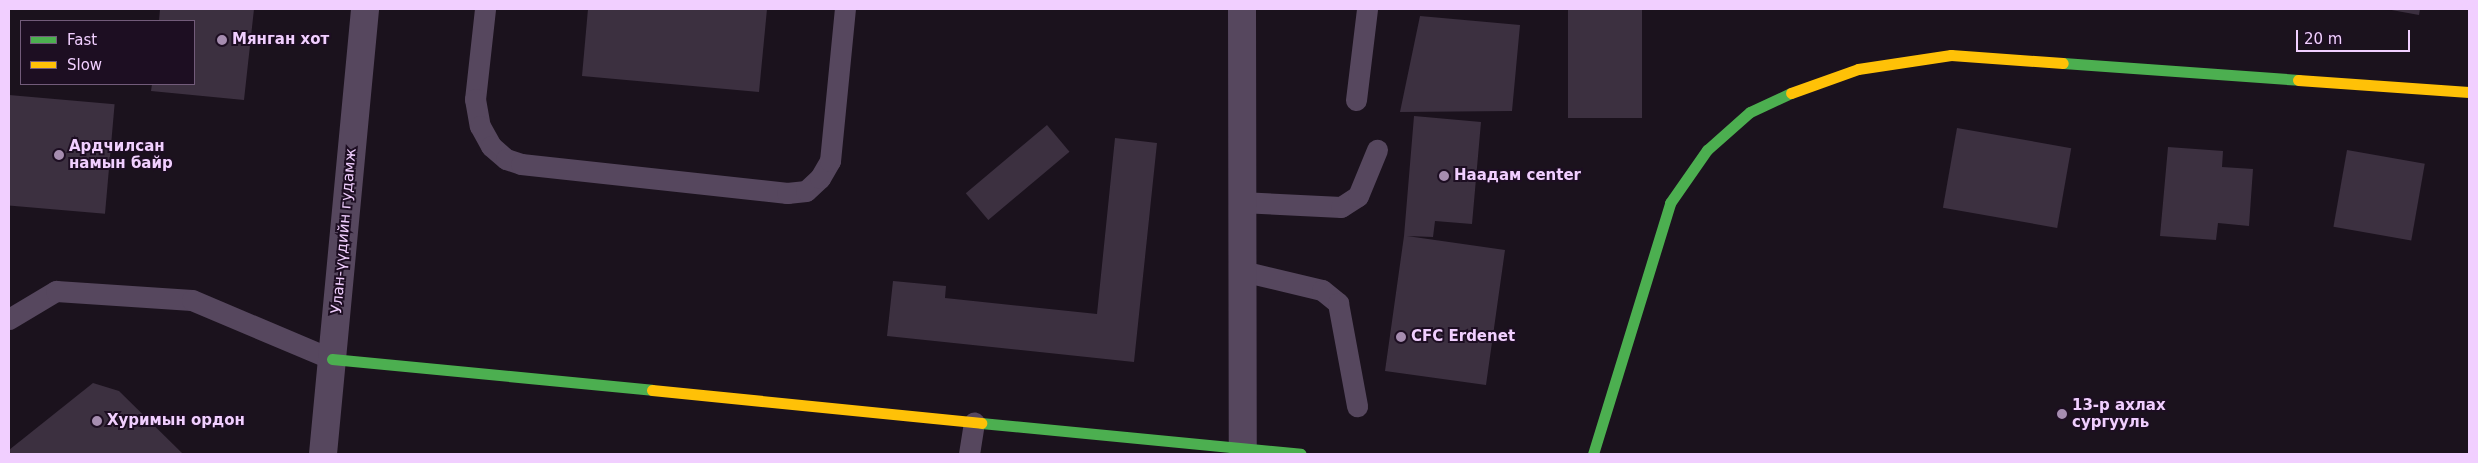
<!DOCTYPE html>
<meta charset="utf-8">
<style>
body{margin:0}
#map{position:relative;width:2478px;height:463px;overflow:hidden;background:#1b121d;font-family:"DejaVu Sans",sans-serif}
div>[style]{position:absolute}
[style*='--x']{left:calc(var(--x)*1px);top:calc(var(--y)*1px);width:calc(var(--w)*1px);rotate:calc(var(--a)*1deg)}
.building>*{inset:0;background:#3c3040;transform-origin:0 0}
.lane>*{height:21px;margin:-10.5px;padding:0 10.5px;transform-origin:10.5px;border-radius:10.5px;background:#56475e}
.street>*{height:28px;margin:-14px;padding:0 14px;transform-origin:14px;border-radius:14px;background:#56475e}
.fast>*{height:11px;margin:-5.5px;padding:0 5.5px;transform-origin:5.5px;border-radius:5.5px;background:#4caf50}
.slow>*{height:11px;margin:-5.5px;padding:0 5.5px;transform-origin:5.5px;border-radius:5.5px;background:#ffc107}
.dots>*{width:14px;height:14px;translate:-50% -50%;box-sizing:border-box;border:2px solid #1d0e22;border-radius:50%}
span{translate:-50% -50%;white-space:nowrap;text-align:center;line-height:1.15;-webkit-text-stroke:4px #1d0e22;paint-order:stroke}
.poi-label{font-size:15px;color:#f1cfff;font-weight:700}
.left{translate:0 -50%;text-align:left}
.street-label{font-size:15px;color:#f1cfff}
.frame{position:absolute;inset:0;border:10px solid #f1cfff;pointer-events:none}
.legend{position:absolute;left:20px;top:20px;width:175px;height:65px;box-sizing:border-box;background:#1d0e22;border:1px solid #725b7a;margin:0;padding:6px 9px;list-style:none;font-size:15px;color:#f1cfff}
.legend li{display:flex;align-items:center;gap:10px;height:25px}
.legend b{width:25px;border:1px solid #725b7a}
.scale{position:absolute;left:2296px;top:30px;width:114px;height:22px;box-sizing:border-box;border:2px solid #f1cfff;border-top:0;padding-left:6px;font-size:15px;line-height:18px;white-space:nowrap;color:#f1cfff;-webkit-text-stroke:4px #1d0e22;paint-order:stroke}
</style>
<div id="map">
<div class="building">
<div style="clip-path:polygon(160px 9px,254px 9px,244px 100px,151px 91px,152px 84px,194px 84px,194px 21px,159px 21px)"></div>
<div style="clip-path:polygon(588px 9px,767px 9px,759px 92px,582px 76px)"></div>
<div style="left:1568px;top:9px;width:74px;height:109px"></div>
<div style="clip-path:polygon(2386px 9px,2420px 9px,2419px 15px)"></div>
<div style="clip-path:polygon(1420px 16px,1520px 25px,1512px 111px,1400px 112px)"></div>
<div style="left:9px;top:95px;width:106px;height:110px;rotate:5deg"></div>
<div style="clip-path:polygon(1414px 116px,1481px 122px,1472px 224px,1435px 221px,1433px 237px,1407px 236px,1505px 250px,1486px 385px,1385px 371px,1404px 236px)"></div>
<div style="left:1047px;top:125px;width:35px;height:106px;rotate:50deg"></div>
<div style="left:1957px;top:128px;width:116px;height:81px;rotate:10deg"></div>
<div style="clip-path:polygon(1115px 138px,1157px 143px,1134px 362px,887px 336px,893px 281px,946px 286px,945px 298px,1097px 314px)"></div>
<div style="clip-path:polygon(2168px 147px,2223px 151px,2222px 167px,2253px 169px,2249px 226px,2218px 223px,2216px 240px,2160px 236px)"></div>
<div style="left:2347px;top:150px;width:79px;height:78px;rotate:10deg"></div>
<div style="clip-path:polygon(93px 383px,119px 391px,183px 454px,9px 454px,9px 450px)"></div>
</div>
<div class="lane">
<div style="--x:485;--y:9;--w:91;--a:96.3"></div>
<div style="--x:475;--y:99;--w:27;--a:80"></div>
<div style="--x:480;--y:126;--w:23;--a:61"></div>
<div style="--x:491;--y:146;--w:20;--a:41"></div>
<div style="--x:506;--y:159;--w:16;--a:18"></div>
<div style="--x:521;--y:164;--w:268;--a:6.2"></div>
<div style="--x:787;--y:193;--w:19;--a:-6"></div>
<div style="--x:806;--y:191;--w:19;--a:-43"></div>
<div style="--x:820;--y:178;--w:20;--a:-60"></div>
<div style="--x:830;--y:161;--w:153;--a:-84.4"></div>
<div style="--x:1356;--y:100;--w:92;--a:-83.1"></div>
<div style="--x:1240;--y:202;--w:101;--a:2.8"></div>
<div style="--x:1341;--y:207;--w:20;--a:-33"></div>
<div style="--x:1358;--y:196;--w:50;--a:-67.6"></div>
<div style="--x:1242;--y:271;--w:82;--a:13.4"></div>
<div style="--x:1322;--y:290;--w:21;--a:39"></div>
<div style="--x:1338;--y:303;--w:105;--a:79.5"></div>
<div style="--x:9;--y:319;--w:55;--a:-30.8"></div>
<div style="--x:56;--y:291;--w:136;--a:3.8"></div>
<div style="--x:192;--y:300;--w:152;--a:22.9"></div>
<div style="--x:969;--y:454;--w:32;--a:-81"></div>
</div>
<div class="street">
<div style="--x:1242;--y:9;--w:445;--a:89.9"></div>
<div style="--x:323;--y:454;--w:447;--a:-84.6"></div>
</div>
<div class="fast">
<div style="--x:2063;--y:63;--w:236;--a:4.1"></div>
<div style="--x:332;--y:359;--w:321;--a:5.5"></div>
<div style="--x:981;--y:423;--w:321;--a:5.5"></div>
<div style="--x:1593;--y:454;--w:263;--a:-72.9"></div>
<div style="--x:1670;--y:203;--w:65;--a:-55.1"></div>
<div style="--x:1707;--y:150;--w:57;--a:-41.5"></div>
<div style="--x:1750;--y:112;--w:45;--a:-24.9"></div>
</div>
<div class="slow">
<div style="--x:2298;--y:80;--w:171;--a:4"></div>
<div style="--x:1791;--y:93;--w:71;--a:-19.7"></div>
<div style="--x:1858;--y:69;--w:94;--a:-8.6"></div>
<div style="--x:1951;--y:55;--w:112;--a:4.1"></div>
<div style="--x:652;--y:390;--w:331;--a:5.7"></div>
</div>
<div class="dots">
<div style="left:222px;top:40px;background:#a68db0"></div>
<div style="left:59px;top:155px;background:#a68db0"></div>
<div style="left:1444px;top:176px;background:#a68db0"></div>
<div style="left:1401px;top:337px;background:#a68db0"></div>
<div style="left:2062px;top:414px;background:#a68db0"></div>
<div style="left:97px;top:421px;background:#a68db0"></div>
</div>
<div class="poi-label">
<span class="left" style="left:232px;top:40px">Мянган хот</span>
<span class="left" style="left:69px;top:155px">Ардчилсан<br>намын байр</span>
<span class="left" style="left:1454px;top:176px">Наадам center</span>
<span class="left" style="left:1411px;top:337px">CFC Erdenet</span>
<span class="left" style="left:2072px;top:414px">13-р ахлах<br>сургууль</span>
<span class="left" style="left:107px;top:421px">Хуримын ордон</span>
</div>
<div class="street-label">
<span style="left:344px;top:231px;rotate:-85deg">Улан-үүдийн гудамж</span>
</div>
<div class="frame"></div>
<ul class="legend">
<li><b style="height:6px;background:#4caf50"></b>Fast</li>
<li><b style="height:6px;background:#ffc107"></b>Slow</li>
</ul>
<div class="scale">20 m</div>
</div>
